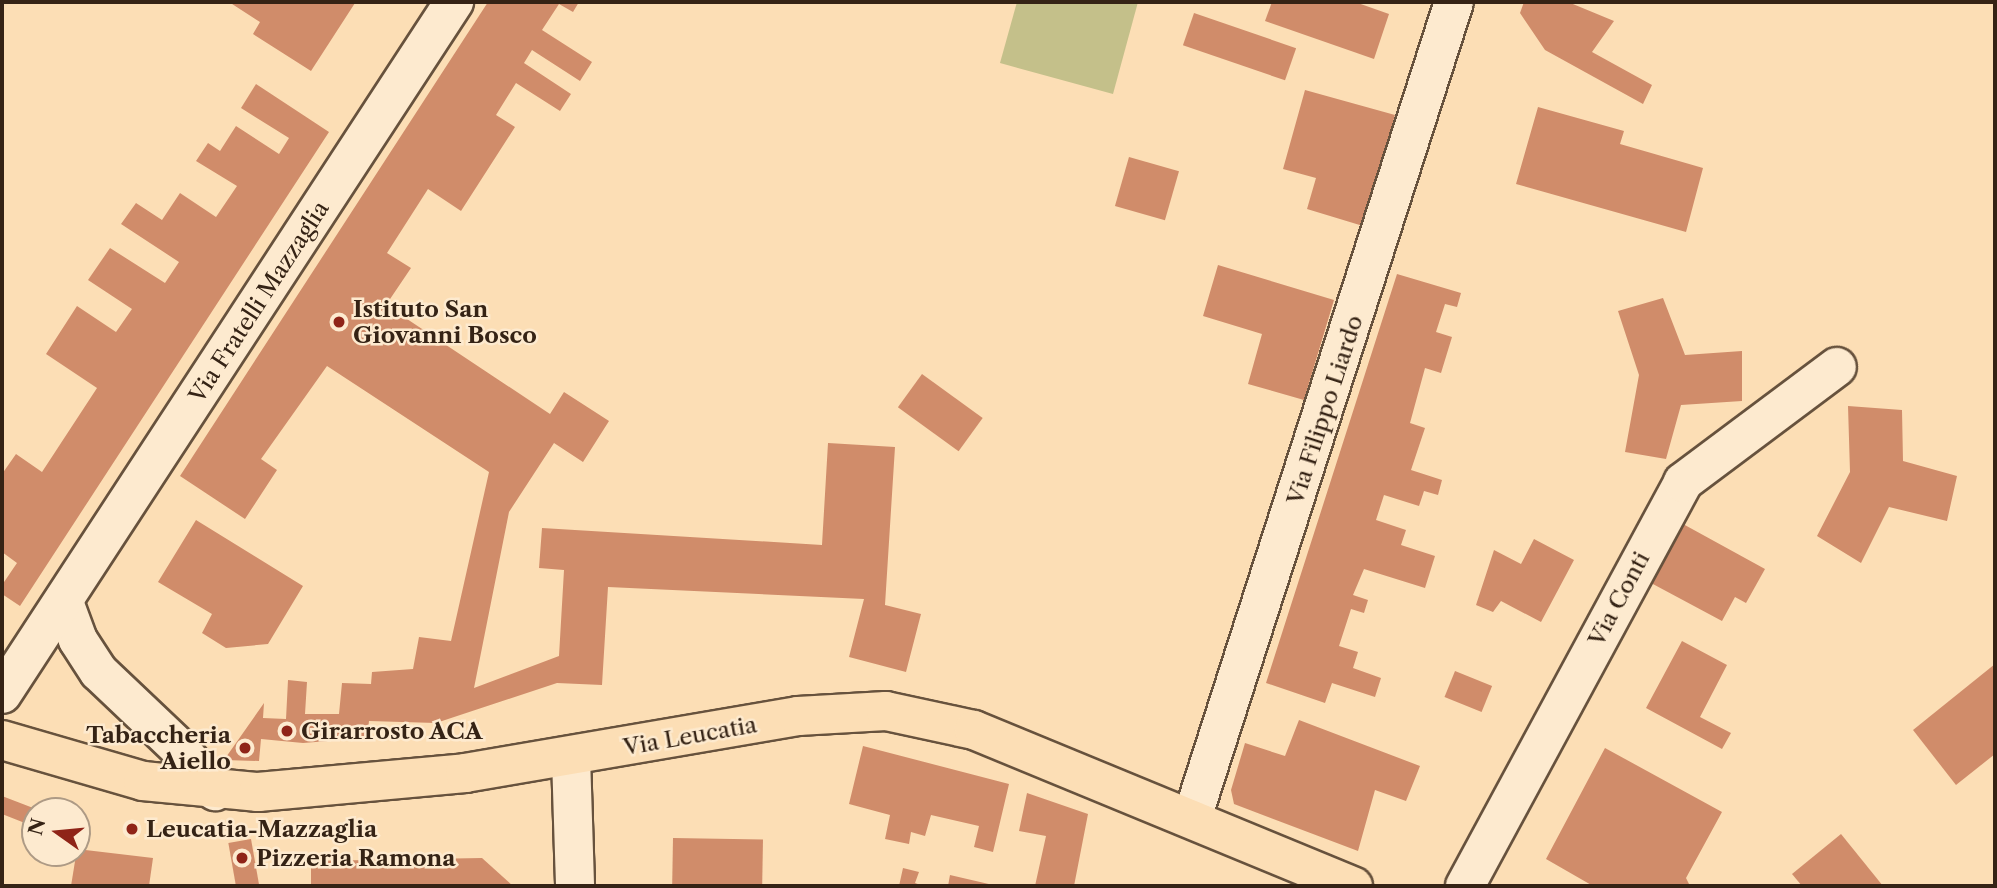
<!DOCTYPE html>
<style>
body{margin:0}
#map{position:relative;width:1997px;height:888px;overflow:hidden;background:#fcdeb5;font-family:"Libre Caslon Text",serif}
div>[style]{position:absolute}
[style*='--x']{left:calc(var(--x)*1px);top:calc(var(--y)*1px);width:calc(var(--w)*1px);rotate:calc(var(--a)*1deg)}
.green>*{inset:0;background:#c4c08a}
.building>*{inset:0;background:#d08c6a;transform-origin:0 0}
.roads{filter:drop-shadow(2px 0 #67523d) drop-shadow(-2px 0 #67523d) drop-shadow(0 2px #67523d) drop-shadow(0 -2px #67523d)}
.minor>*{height:38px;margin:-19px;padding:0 19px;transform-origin:19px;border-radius:19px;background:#fdeacf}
.major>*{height:38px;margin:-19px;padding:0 19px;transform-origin:19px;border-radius:19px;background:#fcdeb5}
.dots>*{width:19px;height:19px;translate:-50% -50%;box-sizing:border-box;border:4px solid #fdeacf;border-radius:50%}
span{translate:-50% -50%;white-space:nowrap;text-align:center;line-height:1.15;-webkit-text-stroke:5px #fdeacf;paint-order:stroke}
.street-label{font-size:23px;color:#352315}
.poi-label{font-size:23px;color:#352315;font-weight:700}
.left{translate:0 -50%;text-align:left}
.right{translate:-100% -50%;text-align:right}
.frame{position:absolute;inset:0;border:4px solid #352315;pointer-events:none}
.north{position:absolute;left:21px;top:797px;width:70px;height:70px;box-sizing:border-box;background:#fdeacf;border:2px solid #ad9a85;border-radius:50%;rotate:285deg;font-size:19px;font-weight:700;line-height:28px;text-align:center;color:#352315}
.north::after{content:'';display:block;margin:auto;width:24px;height:32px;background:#8f2418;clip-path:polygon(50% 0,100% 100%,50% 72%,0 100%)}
</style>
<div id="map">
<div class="green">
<div style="clip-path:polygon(1017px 2px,1138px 2px,1113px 94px,1000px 63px)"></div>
</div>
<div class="building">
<div style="clip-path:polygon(229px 2px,354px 2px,355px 3px,311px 71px,253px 34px,260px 22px)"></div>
<div style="clip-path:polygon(488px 2px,579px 2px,573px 12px,559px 4px,542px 30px,592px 62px,580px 81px,532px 50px,524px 63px,571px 94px,560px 111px,516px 83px,496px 115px,515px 127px,461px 211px,428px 189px,387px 253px,411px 268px,386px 305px,550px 414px,564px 392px,609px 421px,583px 462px,554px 443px,509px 512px,474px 688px,559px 656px,564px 570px,539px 568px,542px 528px,822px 545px,828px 443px,895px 447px,885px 605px,921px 614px,906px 672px,849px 657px,864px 599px,608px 587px,602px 685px,557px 683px,436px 723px,369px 721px,367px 738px,303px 743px,261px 739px,259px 761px,224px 760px,264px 703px,263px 718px,286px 719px,288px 680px,307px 682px,305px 714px,339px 714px,342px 683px,371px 684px,372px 672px,413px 669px,419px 637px,451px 641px,489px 472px,327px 366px,261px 459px,277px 470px,245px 519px,180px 476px)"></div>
<div style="clip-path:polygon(1272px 2px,1355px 2px,1389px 14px,1374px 59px,1265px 21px)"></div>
<div style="clip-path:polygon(1524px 2px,1568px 2px,1614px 21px,1592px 52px,1652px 85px,1643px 104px,1545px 50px,1520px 13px)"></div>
<div style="left:1194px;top:13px;width:108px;height:34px;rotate:19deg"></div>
<div style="clip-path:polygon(256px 84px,329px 132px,20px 606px,2px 594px,2px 585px,17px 563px,2px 552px,2px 474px,16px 454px,42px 472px,97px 388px,46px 354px,77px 306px,116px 332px,132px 309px,88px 280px,110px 248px,165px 283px,179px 262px,121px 224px,136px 203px,162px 220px,180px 193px,216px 217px,237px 186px,196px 161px,208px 143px,220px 151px,236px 126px,279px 154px,289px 138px,241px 108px)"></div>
<div style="clip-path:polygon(1305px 90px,1395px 115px,1363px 226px,1307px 209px,1316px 178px,1283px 169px)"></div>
<div style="clip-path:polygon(1538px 107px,1624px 131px,1620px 144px,1703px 168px,1686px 232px,1516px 184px)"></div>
<div style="left:1129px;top:157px;width:52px;height:51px;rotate:16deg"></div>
<div style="clip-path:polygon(1218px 265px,1334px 300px,1304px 400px,1248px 384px,1262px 334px,1203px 316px)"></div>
<div style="clip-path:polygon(1397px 274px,1461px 293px,1457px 307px,1445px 304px,1436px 332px,1452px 337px,1441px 373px,1425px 368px,1410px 423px,1425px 428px,1411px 470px,1442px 480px,1438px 495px,1424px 491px,1419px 506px,1384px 495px,1376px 520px,1406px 530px,1401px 545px,1435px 556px,1425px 588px,1364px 569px,1353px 595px,1368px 600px,1364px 613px,1351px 609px,1339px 646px,1358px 652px,1353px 668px,1381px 678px,1375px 697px,1332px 683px,1325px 703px,1266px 683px)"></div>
<div style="clip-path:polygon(1663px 298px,1685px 355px,1742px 351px,1742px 401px,1681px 405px,1666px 459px,1625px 452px,1639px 375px,1618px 311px)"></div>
<div style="left:922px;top:374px;width:75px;height:41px;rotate:36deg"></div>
<div style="clip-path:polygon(1848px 406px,1902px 410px,1903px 461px,1957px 476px,1947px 521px,1889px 507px,1861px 563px,1817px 536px,1850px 472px)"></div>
<div style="clip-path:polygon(196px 520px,303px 586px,268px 644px,226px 648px,202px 633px,212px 614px,158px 582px)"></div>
<div style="clip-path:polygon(1683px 524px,1765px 569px,1746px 603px,1735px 597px,1722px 621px,1651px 583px)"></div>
<div style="clip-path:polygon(1534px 539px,1574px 560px,1541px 622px,1501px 601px,1493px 612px,1476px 605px,1494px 550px,1521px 564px)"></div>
<div style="clip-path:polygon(1682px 641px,1727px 665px,1700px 717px,1731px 733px,1722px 749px,1646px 708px)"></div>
<div style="clip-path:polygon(1995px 664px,1995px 754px,1956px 785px,1913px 730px)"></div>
<div style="left:1455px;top:671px;width:40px;height:28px;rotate:22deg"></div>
<div style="clip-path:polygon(1299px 720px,1420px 766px,1406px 801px,1375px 790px,1358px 851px,1234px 804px,1231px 790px,1245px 743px,1285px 756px)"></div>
<div style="clip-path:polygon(863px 746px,1009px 784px,993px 852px,974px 847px,979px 826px,931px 815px,925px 836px,911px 832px,909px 844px,885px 839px,890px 815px,849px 804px)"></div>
<div style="clip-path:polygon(1605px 748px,1722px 812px,1686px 878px,1690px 886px,1593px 886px,1546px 859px)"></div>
<div style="clip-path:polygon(1027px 793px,1088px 814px,1074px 886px,1035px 886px,1046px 836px,1019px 831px)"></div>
<div style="clip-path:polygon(2px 796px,41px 811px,35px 811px,35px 827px,2px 814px)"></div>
<div style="clip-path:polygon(1841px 834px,1883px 886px,1802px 886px,1792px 874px)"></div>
<div style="left:673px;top:838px;width:90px;height:48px;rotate:1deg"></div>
<div style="left:251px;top:839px;width:48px;height:23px;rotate:80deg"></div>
<div style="clip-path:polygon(77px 849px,153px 858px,149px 886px,71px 886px)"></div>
<div style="clip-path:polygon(482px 858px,513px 886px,311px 886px,311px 861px)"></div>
<div style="clip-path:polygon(903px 868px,919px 872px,915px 883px,923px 886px,899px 886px)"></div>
<div style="clip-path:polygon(950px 875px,993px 885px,993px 886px,948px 886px)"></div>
</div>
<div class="roads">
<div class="minor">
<div style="--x:64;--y:602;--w:40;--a:69.8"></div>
<div style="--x:78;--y:640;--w:38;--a:57"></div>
<div style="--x:99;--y:672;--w:112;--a:43.5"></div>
<div style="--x:180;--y:749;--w:55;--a:50.2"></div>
<div style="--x:2;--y:694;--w:827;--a:-56.85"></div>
<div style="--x:571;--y:757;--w:129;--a:88.2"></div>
<div style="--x:1192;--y:818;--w:857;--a:-72.2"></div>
<div style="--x:1465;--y:886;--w:459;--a:-61.6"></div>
<div style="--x:1683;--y:482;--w:192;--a:-36.8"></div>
</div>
<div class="major">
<div style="--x:2;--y:740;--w:147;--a:16.2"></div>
<div style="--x:143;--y:781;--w:116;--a:5.5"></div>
<div style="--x:258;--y:792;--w:208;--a:-5.2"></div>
<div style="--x:465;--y:773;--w:338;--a:-9.7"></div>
<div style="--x:798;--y:716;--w:88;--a:-3.3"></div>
<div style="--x:886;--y:711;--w:90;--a:12.2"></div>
<div style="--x:974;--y:730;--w:410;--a:22.4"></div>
</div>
</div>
<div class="dots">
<div style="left:339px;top:322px;background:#8f2418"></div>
<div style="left:287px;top:731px;background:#8f2418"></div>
<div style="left:245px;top:748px;background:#8f2418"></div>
<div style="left:132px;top:829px;background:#8f2418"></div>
<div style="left:242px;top:858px;background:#8f2418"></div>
</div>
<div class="street-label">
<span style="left:259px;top:302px;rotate:-57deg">Via Fratelli Mazzaglia</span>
<span style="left:1325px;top:410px;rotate:-72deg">Via Filippo Liardo</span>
<span style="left:1619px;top:599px;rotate:-62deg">Via Conti</span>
<span style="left:690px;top:736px;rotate:-10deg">Via Leucatia</span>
</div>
<div class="poi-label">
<span class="left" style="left:353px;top:322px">Istituto San<br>Giovanni Bosco</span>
<span class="left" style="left:301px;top:731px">Girarrosto ACA</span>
<span class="right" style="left:231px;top:748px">Tabaccheria<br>Aiello</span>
<span class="left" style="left:146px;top:829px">Leucatia-Mazzaglia</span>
<span class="left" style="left:256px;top:858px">Pizzeria Ramona</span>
</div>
<div class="frame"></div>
<div class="north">N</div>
</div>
